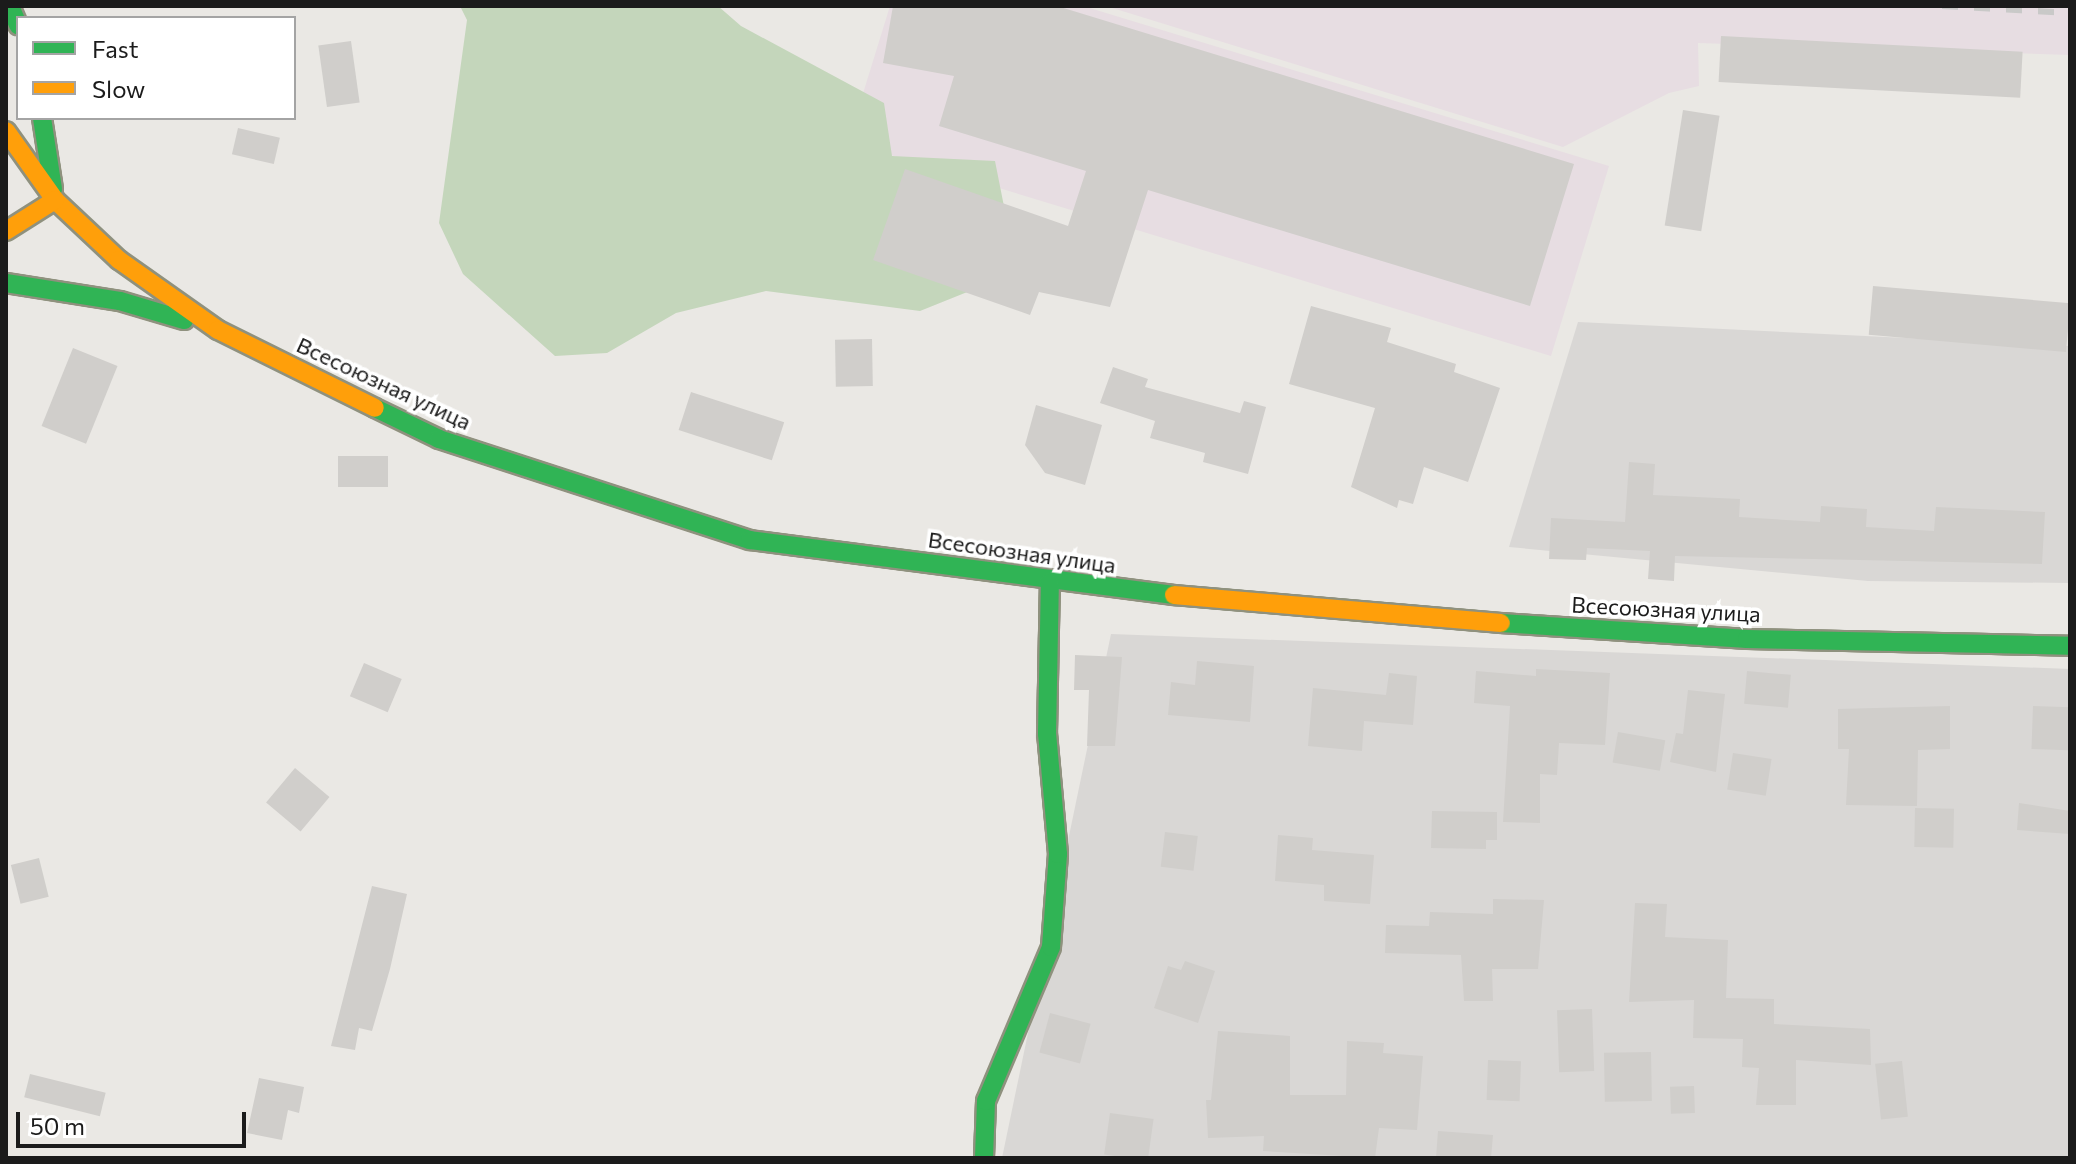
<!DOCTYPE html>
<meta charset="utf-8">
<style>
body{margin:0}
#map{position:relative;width:2076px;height:1164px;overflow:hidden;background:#eae8e4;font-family:Commissioner,sans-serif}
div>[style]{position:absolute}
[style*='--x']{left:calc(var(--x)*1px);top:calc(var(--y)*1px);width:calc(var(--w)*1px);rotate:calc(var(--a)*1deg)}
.residential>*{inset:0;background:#d9d7d5}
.industrial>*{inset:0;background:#e7dde2}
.forest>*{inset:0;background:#c4d6bb}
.building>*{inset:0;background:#d0cecb;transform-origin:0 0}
.roads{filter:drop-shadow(2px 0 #8f917e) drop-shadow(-2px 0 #8f917e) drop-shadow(0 2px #8f917e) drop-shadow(0 -2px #8f917e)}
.fast>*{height:18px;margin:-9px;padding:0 9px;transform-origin:9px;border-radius:9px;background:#30b455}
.slow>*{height:18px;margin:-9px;padding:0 9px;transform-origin:9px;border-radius:9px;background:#ff9f0a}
.rail>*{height:6px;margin-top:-3px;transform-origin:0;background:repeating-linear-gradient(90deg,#c9c9c8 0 16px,transparent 0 32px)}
span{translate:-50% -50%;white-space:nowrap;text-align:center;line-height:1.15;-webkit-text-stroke:7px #fff;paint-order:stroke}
.street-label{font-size:22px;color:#1b1b1b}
.frame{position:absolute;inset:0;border:8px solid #1b1b1b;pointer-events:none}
.legend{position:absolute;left:16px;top:16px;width:280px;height:104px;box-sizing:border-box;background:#fff;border:2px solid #a4a4a4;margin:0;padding:10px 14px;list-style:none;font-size:24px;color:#1b1b1b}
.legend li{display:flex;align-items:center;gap:16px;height:40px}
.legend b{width:40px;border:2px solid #a4a4a4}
.scale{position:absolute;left:16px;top:1112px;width:230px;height:36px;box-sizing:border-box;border:4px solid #1b1b1b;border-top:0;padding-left:10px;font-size:24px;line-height:28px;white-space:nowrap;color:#1b1b1b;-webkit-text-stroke:6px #fff;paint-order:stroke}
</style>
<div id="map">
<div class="residential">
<div style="clip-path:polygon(1578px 322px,2070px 346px,2070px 583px,1868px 581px,1509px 547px)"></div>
<div style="clip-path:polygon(1111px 634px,2070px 669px,2070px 1158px,1002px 1158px)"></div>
</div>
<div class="industrial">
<div style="clip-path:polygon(890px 6px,1083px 6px,1609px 166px,1551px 356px,848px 142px)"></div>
<div style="clip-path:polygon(1106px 6px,2070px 6px,2070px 55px,1698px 43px,1699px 86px,1669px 93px,1563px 147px)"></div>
</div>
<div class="forest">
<div style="clip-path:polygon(460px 6px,718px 6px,741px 26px,884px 103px,892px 156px,995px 161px,1017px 272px,920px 311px,766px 291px,676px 313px,607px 353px,555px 356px,463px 274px,439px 223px,467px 20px)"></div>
</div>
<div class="building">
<div style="clip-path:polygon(893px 6px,1057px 6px,1574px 164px,1530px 306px,1148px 190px,1110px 307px,1039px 292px,1030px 315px,873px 260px,905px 169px,1068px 226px,1086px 171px,939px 126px,954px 76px,883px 63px)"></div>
<div style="left:1721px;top:36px;width:302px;height:46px;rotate:3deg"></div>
<div style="left:351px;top:41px;width:62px;height:33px;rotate:82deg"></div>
<div style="left:1683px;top:110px;width:37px;height:117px;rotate:9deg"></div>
<div style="left:238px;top:128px;width:43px;height:27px;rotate:13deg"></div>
<div style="left:1873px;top:286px;width:198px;height:49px;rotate:5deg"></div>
<div style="clip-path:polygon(1311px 306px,1391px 328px,1387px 342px,1456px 364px,1454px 372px,1500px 388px,1468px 482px,1424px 467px,1413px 504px,1399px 500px,1397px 508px,1351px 487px,1375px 408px,1289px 384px)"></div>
<div style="left:872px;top:339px;width:47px;height:37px;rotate:89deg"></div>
<div style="left:73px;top:348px;width:48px;height:84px;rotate:22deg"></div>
<div style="clip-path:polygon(1113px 367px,1148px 379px,1145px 387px,1240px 413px,1244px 401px,1266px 407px,1248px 474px,1203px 462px,1205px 453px,1150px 438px,1155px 421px,1100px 403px)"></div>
<div style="left:691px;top:392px;width:98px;height:40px;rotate:18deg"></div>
<div style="clip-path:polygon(1036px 405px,1102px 425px,1085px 485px,1045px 473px,1025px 445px)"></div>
<div style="left:388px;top:456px;width:31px;height:50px;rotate:90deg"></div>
<div style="clip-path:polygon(1629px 462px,1655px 464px,1653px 495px,1740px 499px,1739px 517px,1820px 522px,1821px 506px,1867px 509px,1866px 527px,1934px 531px,1936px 507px,2045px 512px,2042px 564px,1675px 556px,1674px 581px,1648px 579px,1650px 551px,1587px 548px,1586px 560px,1549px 559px,1551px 518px,1625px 522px)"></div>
<div style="clip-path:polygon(1075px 655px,1122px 657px,1115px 746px,1087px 746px,1089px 690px,1074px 690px)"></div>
<div style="clip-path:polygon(1197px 661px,1254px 666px,1250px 722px,1168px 715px,1171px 682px,1195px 685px)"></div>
<div style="left:364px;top:663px;width:41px;height:36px;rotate:23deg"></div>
<div style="clip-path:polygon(1536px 669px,1610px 673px,1605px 745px,1559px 743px,1557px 775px,1540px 774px,1540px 823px,1503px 822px,1510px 706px,1474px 703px,1476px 671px,1536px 676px)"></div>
<div style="left:1747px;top:671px;width:44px;height:33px;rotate:5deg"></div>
<div style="clip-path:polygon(1389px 673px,1417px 676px,1413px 725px,1364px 721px,1362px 751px,1308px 746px,1313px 688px,1386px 695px)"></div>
<div style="clip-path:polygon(1688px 690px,1725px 694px,1716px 772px,1670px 762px,1676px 733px,1683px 734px)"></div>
<div style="clip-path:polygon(1950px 706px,1950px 749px,1918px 750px,1917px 806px,1846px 805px,1849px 749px,1838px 749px,1838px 709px)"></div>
<div style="left:2033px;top:706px;width:37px;height:43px;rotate:2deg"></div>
<div style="left:1618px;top:732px;width:48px;height:31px;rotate:10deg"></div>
<div style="left:1733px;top:753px;width:39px;height:37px;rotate:9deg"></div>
<div style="left:295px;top:768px;width:45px;height:45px;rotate:40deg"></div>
<div style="clip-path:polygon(2019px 803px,2070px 811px,2070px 834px,2017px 830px)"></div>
<div style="left:1915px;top:808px;width:39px;height:39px;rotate:1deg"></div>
<div style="clip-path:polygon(1432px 811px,1497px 812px,1497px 840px,1486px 840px,1486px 849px,1431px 848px)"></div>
<div style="left:1165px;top:832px;width:33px;height:35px;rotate:7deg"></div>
<div style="clip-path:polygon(1278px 835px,1313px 838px,1312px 850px,1374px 855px,1370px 904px,1324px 901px,1324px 885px,1275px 881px)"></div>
<div style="left:39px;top:858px;width:40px;height:29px;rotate:76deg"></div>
<div style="clip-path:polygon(372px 886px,407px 894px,390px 969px,372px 1031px,359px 1028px,355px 1050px,331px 1046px)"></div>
<div style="clip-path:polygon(1493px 899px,1544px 900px,1538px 969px,1492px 969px,1493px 1001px,1464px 1001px,1461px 955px,1385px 953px,1386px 925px,1429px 926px,1430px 912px,1493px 914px)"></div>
<div style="clip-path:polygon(1635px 903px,1667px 904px,1665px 937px,1728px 940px,1726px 998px,1774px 999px,1774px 1024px,1870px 1029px,1871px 1065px,1796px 1060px,1796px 1105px,1756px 1105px,1759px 1068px,1742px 1067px,1743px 1039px,1693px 1038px,1694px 1000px,1629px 1002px)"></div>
<div style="clip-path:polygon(1185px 961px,1215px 971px,1198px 1023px,1154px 1008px,1168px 966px,1181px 970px)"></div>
<div style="left:1592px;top:1009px;width:62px;height:35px;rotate:88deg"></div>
<div style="left:1050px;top:1013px;width:42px;height:41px;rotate:15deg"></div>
<div style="clip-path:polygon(1218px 1031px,1290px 1036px,1290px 1095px,1346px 1095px,1347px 1041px,1384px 1043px,1383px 1053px,1423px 1056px,1417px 1130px,1379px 1128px,1375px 1158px,1263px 1151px,1264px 1136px,1208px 1138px,1206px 1100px,1211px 1100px)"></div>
<div style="left:1651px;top:1052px;width:49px;height:47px;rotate:89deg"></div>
<div style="left:1488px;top:1060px;width:33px;height:40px;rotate:2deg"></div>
<div style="left:1902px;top:1061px;width:56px;height:27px;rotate:84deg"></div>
<div style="left:30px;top:1074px;width:78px;height:24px;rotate:14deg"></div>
<div style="clip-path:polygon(259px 1078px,304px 1087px,299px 1113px,288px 1110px,282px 1140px,247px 1133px)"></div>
<div style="left:1694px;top:1086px;width:27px;height:24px;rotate:88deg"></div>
<div style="left:1110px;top:1113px;width:44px;height:42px;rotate:8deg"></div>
<div style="clip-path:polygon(1438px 1131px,1493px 1135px,1491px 1158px,1436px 1158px)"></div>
</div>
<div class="roads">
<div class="fast">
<div style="--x:10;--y:6;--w:21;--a:67"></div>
<div style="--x:42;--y:118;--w:72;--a:81.2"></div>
<div style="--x:6;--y:283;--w:115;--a:9"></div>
<div style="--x:120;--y:301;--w:67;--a:16.5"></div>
<div style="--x:375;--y:408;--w:71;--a:25.8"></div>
<div style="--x:439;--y:439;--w:327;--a:18"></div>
<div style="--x:750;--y:540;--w:428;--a:7.4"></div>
<div style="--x:1501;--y:623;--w:247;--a:3.7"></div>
<div style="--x:1747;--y:639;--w:323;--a:1.2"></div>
<div style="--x:984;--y:1158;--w:57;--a:-88"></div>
<div style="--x:986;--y:1101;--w:167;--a:-67.1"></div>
<div style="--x:1051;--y:947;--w:93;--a:-85.7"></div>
<div style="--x:1058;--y:854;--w:121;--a:-95.2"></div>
<div style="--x:1047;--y:734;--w:151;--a:-88.9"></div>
</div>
<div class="slow">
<div style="--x:6;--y:131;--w:85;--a:54.6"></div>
<div style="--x:55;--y:200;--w:88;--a:43.2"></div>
<div style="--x:119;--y:260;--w:121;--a:35.3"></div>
<div style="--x:218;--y:330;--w:175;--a:26.4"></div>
<div style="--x:6;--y:231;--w:58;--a:-32.3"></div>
<div style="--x:1174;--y:595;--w:328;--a:4.9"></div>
</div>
</div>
<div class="rail">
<div style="--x:1942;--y:6;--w:128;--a:3.1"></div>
</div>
<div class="street-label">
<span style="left:384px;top:383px;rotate:25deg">Всесоюзная улица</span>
<span style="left:1022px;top:552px;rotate:8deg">Всесоюзная улица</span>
<span style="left:1666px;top:609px;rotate:3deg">Всесоюзная улица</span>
</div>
<div class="frame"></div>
<ul class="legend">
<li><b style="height:10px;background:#30b455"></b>Fast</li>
<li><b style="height:10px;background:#ff9f0a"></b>Slow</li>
</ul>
<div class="scale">50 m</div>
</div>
